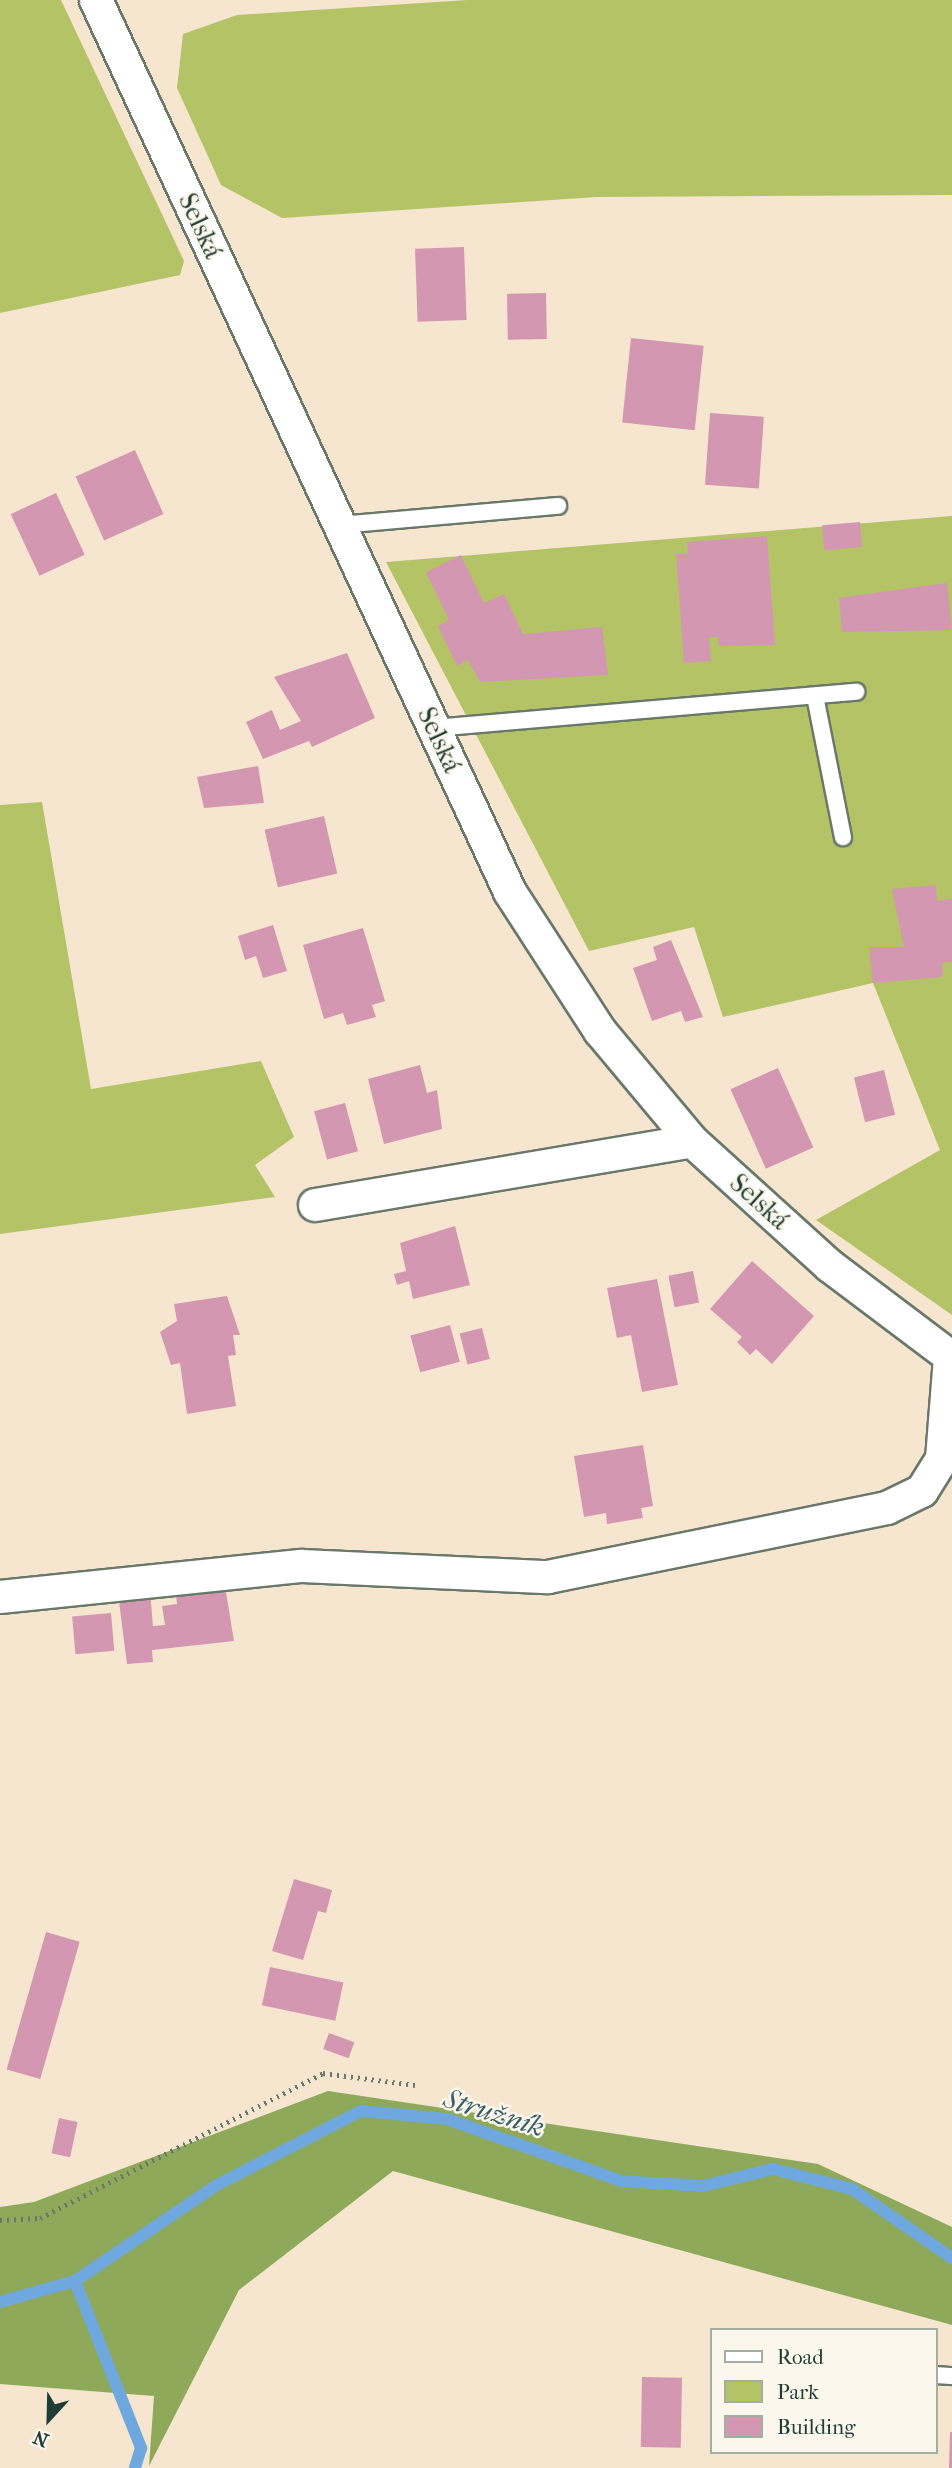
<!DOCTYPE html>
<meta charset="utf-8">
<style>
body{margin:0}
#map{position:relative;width:952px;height:2468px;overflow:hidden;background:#f6e6cf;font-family:"IM FELL French Canon",serif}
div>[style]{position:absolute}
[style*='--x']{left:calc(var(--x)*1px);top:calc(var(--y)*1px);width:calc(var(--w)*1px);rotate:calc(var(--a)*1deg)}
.green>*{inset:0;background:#b4c366}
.forest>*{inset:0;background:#8fa95b}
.stream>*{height:12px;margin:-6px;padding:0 6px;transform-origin:6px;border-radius:6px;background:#6ea8de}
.building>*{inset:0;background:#d497b2;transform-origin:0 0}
.path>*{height:4.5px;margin-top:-2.25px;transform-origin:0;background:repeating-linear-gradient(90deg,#6a786a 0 2px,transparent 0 7px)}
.roads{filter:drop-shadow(2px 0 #6a786a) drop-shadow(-2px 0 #6a786a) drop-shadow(0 2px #6a786a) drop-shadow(0 -2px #6a786a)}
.service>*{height:16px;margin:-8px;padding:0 8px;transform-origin:8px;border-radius:8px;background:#fff}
.minor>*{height:32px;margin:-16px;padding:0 16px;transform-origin:16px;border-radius:16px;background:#fff}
span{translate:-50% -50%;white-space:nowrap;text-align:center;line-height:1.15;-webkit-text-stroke:5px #fbf7ec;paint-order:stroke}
.street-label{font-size:26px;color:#1f3d34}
.water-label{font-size:28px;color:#375d67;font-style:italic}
.legend{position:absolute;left:710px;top:2328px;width:228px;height:126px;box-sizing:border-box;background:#fbf7ec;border:2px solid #a3ada2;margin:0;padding:9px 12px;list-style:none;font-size:21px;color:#1f3d34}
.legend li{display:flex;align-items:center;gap:14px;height:35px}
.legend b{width:35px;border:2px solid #a3ada2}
.north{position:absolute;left:14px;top:2384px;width:70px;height:70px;-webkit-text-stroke:5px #fbf7ec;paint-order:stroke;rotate:202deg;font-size:19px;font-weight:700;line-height:28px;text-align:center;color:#1f3d34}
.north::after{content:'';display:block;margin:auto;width:24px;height:32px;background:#1f3d34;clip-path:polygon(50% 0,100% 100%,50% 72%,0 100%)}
</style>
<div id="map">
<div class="green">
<div style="clip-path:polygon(0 0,61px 0,184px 261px,180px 275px,0 313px)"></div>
<div style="clip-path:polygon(467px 0,952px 0,952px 195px,596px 197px,282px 218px,221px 185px,177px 88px,183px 34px,237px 15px)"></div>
<div style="clip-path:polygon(952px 516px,952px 1315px,816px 1220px,940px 1150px,873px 983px,723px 1017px,694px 927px,589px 951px,386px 562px)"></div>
<div style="clip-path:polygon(42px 802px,91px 1089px,261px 1061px,294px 1137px,255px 1165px,275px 1197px,0 1234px,0 805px)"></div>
</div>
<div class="forest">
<div style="clip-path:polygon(328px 2091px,818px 2164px,952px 2227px,952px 2325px,393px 2171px,239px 2290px,149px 2466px,154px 2396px,0 2384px,0 2207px,34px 2202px)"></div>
</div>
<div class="stream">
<div style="--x:75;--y:2281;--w:180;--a:68.4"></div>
<div style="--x:141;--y:2448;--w:21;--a:107"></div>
<div style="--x:0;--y:2302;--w:78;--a:-15.6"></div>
<div style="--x:75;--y:2281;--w:171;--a:-34.1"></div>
<div style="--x:217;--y:2185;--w:162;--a:-27.2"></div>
<div style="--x:361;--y:2111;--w:86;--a:5.3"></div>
<div style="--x:447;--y:2119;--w:185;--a:19.6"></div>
<div style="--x:621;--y:2181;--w:82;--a:3.5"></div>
<div style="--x:703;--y:2186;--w:72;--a:-13.7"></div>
<div style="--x:773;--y:2169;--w:81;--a:14.2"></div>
<div style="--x:852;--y:2189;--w:121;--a:34.6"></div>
</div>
<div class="building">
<div style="left:464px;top:247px;width:73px;height:49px;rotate:88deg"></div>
<div style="left:546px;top:293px;width:46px;height:39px;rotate:89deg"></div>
<div style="left:631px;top:338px;width:73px;height:85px;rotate:6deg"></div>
<div style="left:710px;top:413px;width:54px;height:72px;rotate:4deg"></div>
<div style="left:135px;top:450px;width:70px;height:65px;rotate:66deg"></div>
<div style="left:56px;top:493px;width:68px;height:50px;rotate:65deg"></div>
<div style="left:860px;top:522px;width:25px;height:38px;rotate:85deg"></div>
<div style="clip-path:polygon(767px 536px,775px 645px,719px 646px,718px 637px,709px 637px,711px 661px,684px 663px,676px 554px,688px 554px,687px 542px)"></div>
<div style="clip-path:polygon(461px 555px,484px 603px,504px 594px,523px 634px,602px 627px,608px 675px,480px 682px,468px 660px,457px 666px,438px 626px,449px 620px,426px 572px)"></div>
<div style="clip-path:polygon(947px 583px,952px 630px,842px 632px,839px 598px)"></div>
<div style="clip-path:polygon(347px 653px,375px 718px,312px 747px,309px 741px,263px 759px,246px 722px,272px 710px,280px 730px,301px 721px,274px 677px)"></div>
<div style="clip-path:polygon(258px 766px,264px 803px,204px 808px,197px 777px)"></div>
<div style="left:324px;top:816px;width:59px;height:61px;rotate:77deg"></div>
<div style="clip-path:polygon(936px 885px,937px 901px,952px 899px,952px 962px,942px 963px,943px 977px,873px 983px,869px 947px,904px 947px,892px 889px)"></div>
<div style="clip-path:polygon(273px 925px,287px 971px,263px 978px,256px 956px,245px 960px,238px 936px)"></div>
<div style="clip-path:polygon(363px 928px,385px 1001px,372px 1005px,376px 1017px,347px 1025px,343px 1013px,324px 1019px,303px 945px)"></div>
<div style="clip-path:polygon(671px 940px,703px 1017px,685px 1022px,681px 1011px,652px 1021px,633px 968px,657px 960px,653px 947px)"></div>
<div style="clip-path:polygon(420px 1065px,427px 1093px,437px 1090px,442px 1129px,384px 1144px,368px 1079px)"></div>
<div style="left:778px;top:1068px;width:87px;height:52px;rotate:66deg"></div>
<div style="left:884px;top:1070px;width:46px;height:31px;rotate:76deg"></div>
<div style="left:345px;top:1103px;width:50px;height:32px;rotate:75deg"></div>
<div style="clip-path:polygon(455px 1226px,470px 1285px,413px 1299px,409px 1281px,397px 1285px,394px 1274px,406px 1271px,400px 1243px)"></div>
<div style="clip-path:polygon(752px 1261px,814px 1316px,772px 1364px,756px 1349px,750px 1355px,737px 1342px,742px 1337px,710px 1309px)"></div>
<div style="left:693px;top:1271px;width:32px;height:25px;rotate:79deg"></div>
<div style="clip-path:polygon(657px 1279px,678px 1385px,642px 1392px,631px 1335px,617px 1338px,607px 1288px)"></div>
<div style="clip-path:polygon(227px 1296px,240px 1335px,233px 1335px,236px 1355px,228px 1356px,236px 1406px,187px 1414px,180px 1363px,171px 1365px,160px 1332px,177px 1321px,174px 1304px)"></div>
<div style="left:450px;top:1325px;width:38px;height:41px;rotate:75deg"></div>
<div style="left:482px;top:1328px;width:32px;height:23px;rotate:76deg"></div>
<div style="clip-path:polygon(643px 1445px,653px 1506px,641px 1508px,643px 1518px,607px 1524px,606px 1513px,584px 1517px,574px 1456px)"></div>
<div style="clip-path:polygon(224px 1580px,234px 1641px,152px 1650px,153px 1662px,127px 1664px,118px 1594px,150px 1591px,153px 1626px,165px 1625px,162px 1606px,177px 1604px,175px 1585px)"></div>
<div style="left:111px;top:1613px;width:38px;height:39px;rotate:85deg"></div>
<div style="clip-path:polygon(294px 1879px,332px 1890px,326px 1913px,318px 1911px,303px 1960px,272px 1951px)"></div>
<div style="left:46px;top:1932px;width:35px;height:143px;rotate:16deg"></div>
<div style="left:270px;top:1967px;width:75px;height:39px;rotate:12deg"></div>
<div style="left:329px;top:2033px;width:27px;height:17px;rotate:20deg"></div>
<div style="left:59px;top:2118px;width:19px;height:36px;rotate:12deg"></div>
<div style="left:642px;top:2377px;width:40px;height:70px;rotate:1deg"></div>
<div style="clip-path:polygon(950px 2432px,952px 2432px,952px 2468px,949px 2468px)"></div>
</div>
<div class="path">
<div style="--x:0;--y:2220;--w:40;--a:-2.9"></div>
<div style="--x:40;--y:2218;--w:318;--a:-27.1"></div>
<div style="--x:323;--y:2073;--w:94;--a:7.4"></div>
</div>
<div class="roads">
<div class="service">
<div style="--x:339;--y:525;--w:220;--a:-5"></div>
<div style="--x:815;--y:696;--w:144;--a:78.8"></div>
<div style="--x:433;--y:728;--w:425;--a:-4.9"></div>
<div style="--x:936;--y:2375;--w:16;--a:4"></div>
</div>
<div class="minor">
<div style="--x:96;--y:0;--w:983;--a:65.1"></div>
<div style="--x:510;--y:892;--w:166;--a:57.1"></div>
<div style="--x:600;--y:1031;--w:143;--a:50.1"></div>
<div style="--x:692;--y:1141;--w:186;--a:42.2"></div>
<div style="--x:830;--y:1266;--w:153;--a:37"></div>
<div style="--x:315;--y:1205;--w:382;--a:-9.6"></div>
<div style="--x:0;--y:1597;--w:304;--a:-5.9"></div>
<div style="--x:302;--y:1566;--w:246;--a:2.6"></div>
<div style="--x:548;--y:1577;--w:346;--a:-11.5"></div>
<div style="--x:887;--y:1508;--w:39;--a:-26"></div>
<div style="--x:922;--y:1491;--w:38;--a:-58"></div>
<div style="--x:942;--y:1459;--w:102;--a:-85.5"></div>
</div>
</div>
<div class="street-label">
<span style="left:200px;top:226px;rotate:65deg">Selská</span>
<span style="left:439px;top:740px;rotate:65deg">Selská</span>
<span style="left:759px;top:1202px;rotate:42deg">Selská</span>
</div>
<div class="water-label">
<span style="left:494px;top:2113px;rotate:17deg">Stružník</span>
</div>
<ul class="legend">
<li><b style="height:9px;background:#fff"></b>Road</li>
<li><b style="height:19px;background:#b4c366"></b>Park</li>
<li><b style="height:19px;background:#d497b2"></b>Building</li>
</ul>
<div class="north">N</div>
</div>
